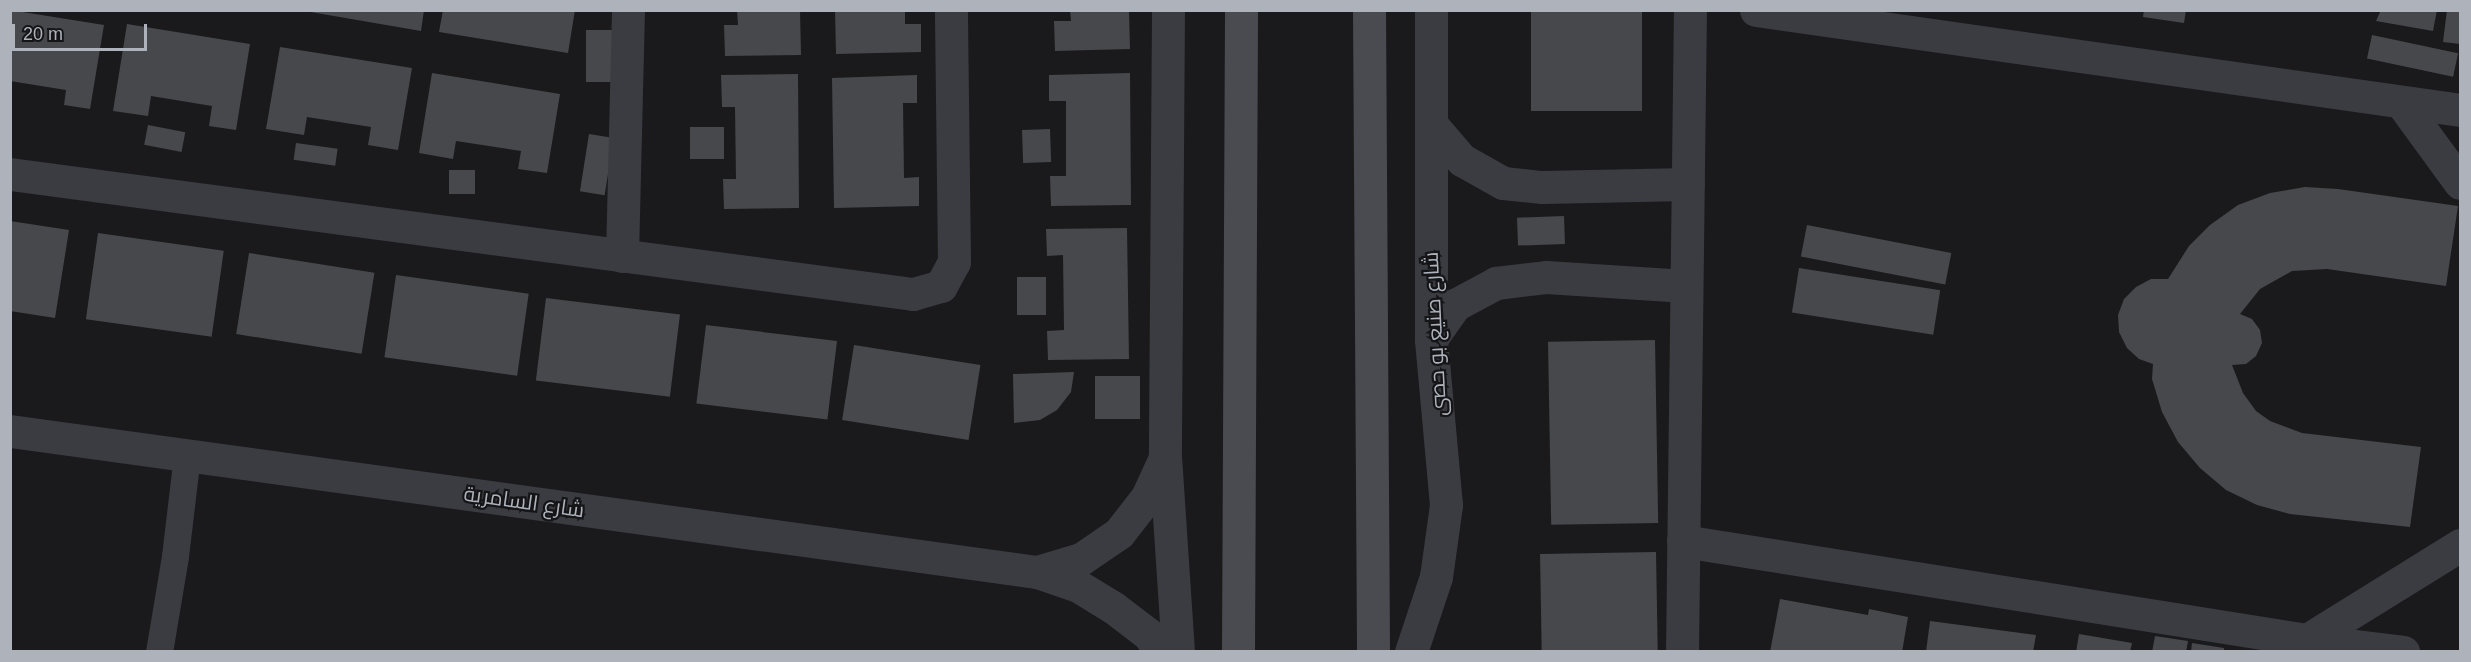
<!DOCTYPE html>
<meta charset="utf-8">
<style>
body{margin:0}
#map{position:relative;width:2471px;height:662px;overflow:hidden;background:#1a1a1c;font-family:Helvetica,Cairo,sans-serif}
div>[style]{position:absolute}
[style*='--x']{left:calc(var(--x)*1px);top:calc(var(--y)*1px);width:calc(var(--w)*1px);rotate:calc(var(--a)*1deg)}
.building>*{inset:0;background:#47484c;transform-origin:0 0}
.lane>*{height:27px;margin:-13.5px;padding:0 13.5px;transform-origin:13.5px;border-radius:13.5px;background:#3b3c41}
.street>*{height:33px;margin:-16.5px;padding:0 16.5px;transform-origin:16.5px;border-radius:16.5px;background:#3b3c41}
.secondary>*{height:33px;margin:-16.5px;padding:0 16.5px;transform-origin:16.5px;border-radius:16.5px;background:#494b51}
span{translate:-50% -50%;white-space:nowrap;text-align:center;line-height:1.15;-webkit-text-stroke:4.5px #151517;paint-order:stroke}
.street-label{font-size:21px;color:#adb2bb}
.frame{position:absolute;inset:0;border:12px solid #adb2bb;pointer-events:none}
.scale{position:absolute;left:12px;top:24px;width:135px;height:27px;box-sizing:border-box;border:3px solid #adb2bb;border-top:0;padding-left:8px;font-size:18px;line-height:21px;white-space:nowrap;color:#adb2bb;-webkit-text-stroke:4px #151517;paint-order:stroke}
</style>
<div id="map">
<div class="building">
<div style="clip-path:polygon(10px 10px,104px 25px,90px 109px,64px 105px,66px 90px,10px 81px)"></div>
<div style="clip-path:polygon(299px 10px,424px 10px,421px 31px)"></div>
<div style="clip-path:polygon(443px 10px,575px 10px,568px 53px,439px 32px)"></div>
<div style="clip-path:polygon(737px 10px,800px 10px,801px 55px,725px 56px,724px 25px,738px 25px)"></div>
<div style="clip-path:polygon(835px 10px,905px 10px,905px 24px,921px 24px,921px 52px,836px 54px)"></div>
<div style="clip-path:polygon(1070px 10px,1129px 10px,1130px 49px,1055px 51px,1054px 21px,1071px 21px)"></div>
<div style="left:1531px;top:10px;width:111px;height:101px"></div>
<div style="clip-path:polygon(2144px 10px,2186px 10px,2184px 23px,2143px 17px)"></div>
<div style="clip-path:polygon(2381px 10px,2437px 10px,2433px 31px,2376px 21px)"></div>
<div style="clip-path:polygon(2447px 10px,2460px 10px,2460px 44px,2443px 42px)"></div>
<div style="clip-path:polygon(127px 24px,250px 44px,236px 130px,209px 126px,212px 106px,151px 96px,148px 116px,113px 111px)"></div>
<div style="left:586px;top:30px;width:36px;height:52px"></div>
<div style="left:2372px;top:35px;width:88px;height:24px;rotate:12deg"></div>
<div style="clip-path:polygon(280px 47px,412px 68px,398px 150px,368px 145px,371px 127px,307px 117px,304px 135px,266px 129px)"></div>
<div style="clip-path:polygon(432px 73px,560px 94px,547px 173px,518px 169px,521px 151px,456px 141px,453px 159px,419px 153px)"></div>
<div style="clip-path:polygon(1130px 73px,1131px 205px,1051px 206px,1050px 176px,1066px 176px,1066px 101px,1049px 101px,1049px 75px)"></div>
<div style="clip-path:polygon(798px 74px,799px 208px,724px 209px,723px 179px,736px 179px,735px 107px,722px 107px,721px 75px)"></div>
<div style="clip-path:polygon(917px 75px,917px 103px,903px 103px,904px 178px,919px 177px,919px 206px,834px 208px,832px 78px)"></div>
<div style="left:148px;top:125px;width:38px;height:20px;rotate:11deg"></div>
<div style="left:690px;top:127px;width:34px;height:32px"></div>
<div style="left:1050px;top:129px;width:33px;height:28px;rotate:88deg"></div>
<div style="left:589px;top:134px;width:25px;height:58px;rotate:9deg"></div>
<div style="left:296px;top:143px;width:42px;height:17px;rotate:8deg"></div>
<div style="left:475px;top:170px;width:24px;height:26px;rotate:90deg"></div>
<div style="clip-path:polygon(2305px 187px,2338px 189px,2458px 206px,2446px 286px,2327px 269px,2292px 271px,2260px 289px,2240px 314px,2252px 319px,2260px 330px,2262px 343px,2256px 356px,2246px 364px,2232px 365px,2243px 393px,2256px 411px,2270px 421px,2302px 433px,2421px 447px,2410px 527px,2290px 514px,2257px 505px,2226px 490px,2200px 468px,2178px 442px,2162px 412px,2152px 379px,2153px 364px,2139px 359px,2127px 348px,2119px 332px,2118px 315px,2124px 299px,2136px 287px,2151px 279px,2168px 279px,2189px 246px,2210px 225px,2238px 205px,2270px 193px)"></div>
<div style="left:1564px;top:216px;width:28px;height:47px;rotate:88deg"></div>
<div style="clip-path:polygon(10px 221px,69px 230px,55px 318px,10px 311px)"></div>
<div style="left:1807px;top:225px;width:147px;height:32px;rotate:11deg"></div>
<div style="clip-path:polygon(1127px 228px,1129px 359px,1048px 360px,1047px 331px,1064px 330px,1063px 255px,1047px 256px,1046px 229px)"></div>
<div style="left:98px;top:233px;width:127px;height:87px;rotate:8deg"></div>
<div style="left:249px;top:253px;width:127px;height:82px;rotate:9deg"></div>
<div style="left:1799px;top:268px;width:143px;height:45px;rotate:9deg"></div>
<div style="left:396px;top:275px;width:134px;height:83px;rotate:8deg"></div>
<div style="left:1017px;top:277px;width:29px;height:38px"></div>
<div style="left:546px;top:298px;width:135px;height:83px;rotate:7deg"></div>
<div style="left:706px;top:325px;width:132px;height:79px;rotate:7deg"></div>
<div style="left:1655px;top:340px;width:183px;height:107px;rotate:89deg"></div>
<div style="left:854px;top:345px;width:128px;height:76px;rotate:9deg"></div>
<div style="clip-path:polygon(1074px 372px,1071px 392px,1057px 410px,1040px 420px,1014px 423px,1013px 374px)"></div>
<div style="left:1140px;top:376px;width:43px;height:45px;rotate:90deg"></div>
<div style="left:1656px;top:552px;width:100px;height:116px;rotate:89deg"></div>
<div style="clip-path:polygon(1780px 599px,1868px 615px,1869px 609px,1908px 617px,1902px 652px,1770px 652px)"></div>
<div style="clip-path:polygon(1930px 621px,2036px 635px,2033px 652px,1926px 652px)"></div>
<div style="clip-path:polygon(2079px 634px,2132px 643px,2130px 652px,2076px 652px)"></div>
<div style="clip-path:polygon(2155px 636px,2188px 641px,2186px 652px,2152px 652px)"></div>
<div style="clip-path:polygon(2192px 643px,2224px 648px,2224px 652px,2191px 652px)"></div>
</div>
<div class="lane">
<div style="--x:159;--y:652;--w:97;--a:-80.5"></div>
<div style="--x:175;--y:556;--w:101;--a:-83.2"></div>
</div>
<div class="street">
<div style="--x:1168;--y:10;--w:446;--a:90.4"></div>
<div style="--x:1165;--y:456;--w:196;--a:86.2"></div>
<div style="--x:1756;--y:10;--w:711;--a:8.08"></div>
<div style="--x:2401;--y:102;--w:100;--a:53.9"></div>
<div style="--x:1431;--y:124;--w:48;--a:49.3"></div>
<div style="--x:1462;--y:160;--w:47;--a:29.3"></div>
<div style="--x:1503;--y:183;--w:39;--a:6"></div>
<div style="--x:1542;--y:187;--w:146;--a:-1.2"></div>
<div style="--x:10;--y:174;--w:911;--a:7.57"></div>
<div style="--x:913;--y:294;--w:29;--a:-16"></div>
<div style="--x:941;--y:286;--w:27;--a:-62"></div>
<div style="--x:954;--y:262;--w:252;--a:-90.7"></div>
<div style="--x:622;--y:256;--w:246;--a:-88.6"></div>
<div style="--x:1431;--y:339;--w:42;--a:-54.8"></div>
<div style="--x:1455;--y:305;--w:47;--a:-28.2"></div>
<div style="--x:1496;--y:283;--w:50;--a:-6.8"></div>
<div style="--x:1546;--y:277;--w:140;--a:3.7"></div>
<div style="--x:10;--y:431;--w:1037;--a:7.82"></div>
<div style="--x:1037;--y:572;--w:43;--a:18.9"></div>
<div style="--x:1078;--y:586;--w:42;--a:31.4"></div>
<div style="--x:1114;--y:608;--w:43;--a:37.4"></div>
<div style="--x:1148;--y:634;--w:23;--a:52"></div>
<div style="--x:1683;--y:541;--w:632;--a:9.02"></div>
<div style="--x:2307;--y:640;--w:97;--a:7.1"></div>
<div style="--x:1037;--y:572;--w:46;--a:-16.5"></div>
<div style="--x:1081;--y:559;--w:46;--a:-34.4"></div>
<div style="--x:1119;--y:533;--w:46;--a:-52.1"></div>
<div style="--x:1147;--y:497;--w:41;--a:-65.3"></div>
<div style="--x:2307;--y:640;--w:180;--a:-31.8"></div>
<div style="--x:1411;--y:652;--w:79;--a:-71.6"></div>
<div style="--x:1436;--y:577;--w:73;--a:-82.1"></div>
<div style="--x:1446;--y:505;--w:167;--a:-95.2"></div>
<div style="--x:1431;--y:339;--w:329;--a:-90"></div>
<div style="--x:1682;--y:652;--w:642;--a:-89.29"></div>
</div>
<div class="secondary">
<div style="--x:1369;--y:10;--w:642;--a:89.64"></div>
<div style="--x:1238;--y:652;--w:642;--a:-89.73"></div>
</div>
<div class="street-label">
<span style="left:1435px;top:334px;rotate:-93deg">شارع صنيع بو حصى</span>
<span style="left:524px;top:502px;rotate:8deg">شارع السامرية</span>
</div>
<div class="frame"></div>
<div class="scale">20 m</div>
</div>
